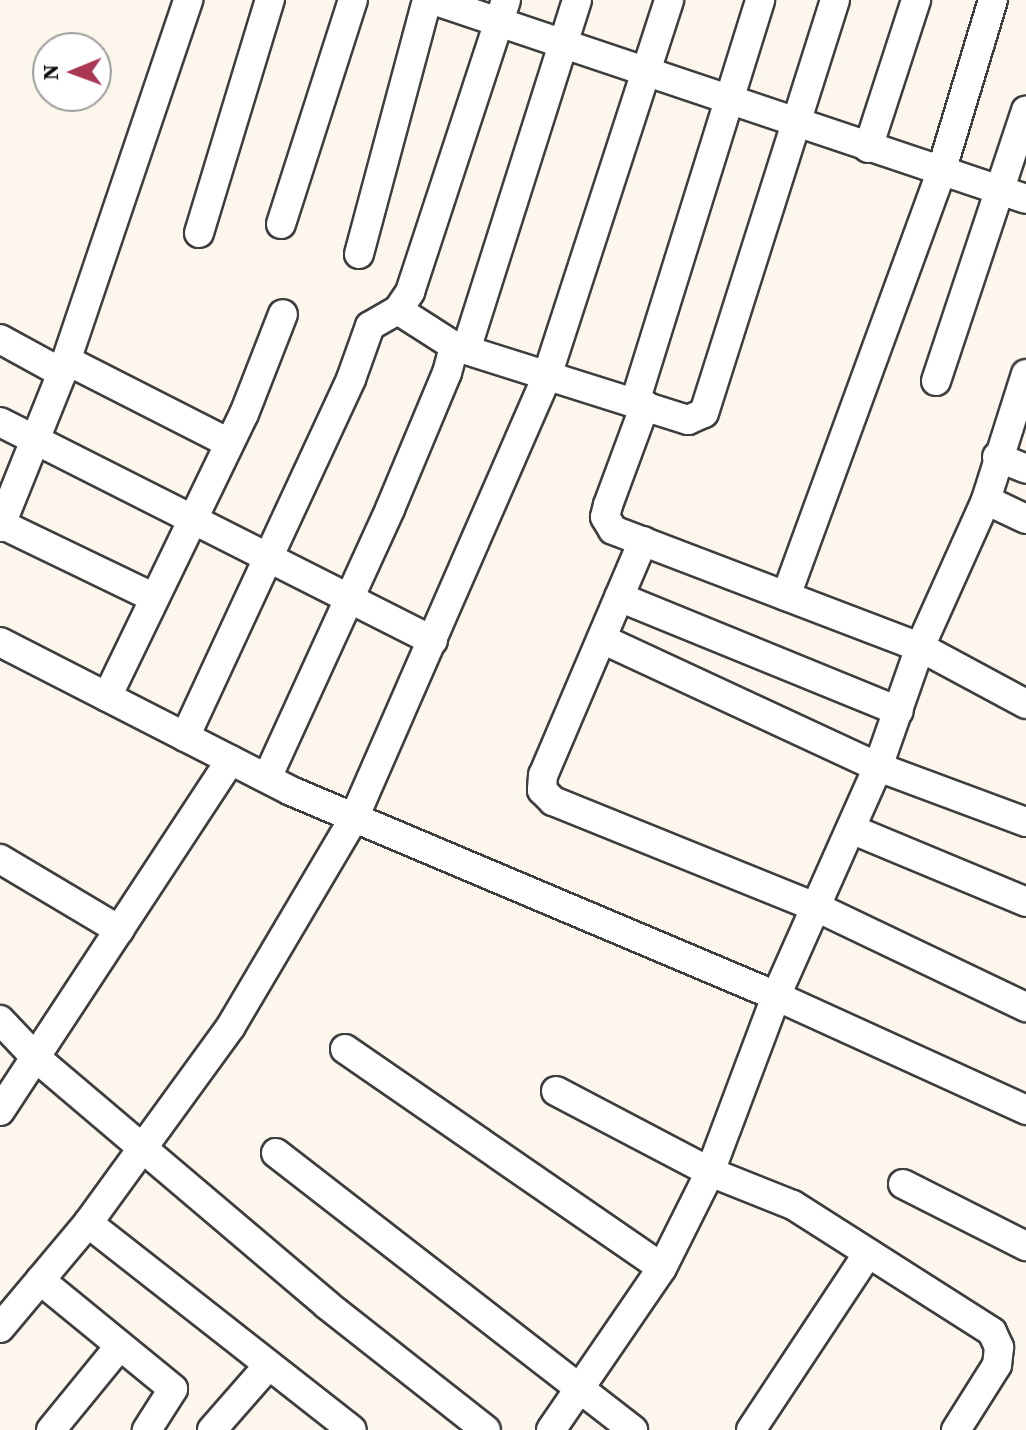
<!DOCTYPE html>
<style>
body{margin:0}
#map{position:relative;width:1026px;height:1430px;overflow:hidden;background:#fcf6ec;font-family:"Source Serif 4",serif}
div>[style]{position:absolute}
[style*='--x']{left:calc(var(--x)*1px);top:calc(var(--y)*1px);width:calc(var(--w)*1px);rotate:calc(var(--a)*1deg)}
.roads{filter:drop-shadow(2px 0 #3e3e3e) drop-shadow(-2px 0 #3e3e3e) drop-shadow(0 2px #3e3e3e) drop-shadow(0 -2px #3e3e3e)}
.minor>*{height:28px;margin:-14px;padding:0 14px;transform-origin:14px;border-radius:14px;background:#fff}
span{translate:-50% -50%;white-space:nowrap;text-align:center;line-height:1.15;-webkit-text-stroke:8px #fff;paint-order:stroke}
.north{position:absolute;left:32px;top:32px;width:80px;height:80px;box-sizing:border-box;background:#fff;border:2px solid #9d9d9d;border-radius:50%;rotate:269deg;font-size:22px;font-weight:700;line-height:32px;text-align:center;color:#0b0b0b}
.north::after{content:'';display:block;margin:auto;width:28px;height:36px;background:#a93653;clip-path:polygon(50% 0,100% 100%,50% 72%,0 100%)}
</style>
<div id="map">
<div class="roads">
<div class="minor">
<div style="--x:433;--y:0;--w:625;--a:18.55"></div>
<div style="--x:868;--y:148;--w:156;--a:-72"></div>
<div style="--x:281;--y:224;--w:235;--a:-72.2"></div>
<div style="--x:199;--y:233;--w:244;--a:-73.1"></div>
<div style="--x:359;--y:254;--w:263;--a:-75"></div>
<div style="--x:398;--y:310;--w:67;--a:32.7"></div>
<div style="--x:0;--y:339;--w:71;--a:28.7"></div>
<div style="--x:466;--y:350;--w:233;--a:17.5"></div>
<div style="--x:688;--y:420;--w:17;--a:-24"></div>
<div style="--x:704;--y:413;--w:433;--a:-72.4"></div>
<div style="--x:66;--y:360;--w:183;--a:27"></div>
<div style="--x:936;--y:381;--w:285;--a:-71.6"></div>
<div style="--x:635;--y:402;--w:421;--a:-72.7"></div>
<div style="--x:645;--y:405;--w:107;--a:110.3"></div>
<div style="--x:608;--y:505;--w:12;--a:104"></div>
<div style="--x:605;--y:517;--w:15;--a:58"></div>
<div style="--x:613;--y:530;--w:329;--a:20.9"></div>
<div style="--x:920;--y:647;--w:120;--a:28.3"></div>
<div style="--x:0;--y:422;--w:485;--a:26.8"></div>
<div style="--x:997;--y:457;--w:31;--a:22"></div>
<div style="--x:986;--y:500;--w:44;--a:25.4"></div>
<div style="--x:1;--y:524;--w:169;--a:25.7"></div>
<div style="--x:0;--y:527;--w:166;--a:-68.1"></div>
<div style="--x:62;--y:373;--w:394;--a:-71.3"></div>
<div style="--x:643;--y:541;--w:254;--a:113.1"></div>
<div style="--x:543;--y:775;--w:15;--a:94"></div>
<div style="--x:542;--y:790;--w:16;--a:45"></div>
<div style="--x:553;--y:801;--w:284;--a:22"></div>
<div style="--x:816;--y:907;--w:233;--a:25.5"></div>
<div style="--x:786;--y:596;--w:451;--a:-69.9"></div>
<div style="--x:941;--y:172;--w:180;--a:-73.2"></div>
<div style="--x:619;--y:597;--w:302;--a:22.2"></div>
<div style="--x:602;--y:639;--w:304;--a:24.9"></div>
<div style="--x:878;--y:767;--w:158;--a:20.4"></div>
<div style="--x:0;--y:642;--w:327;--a:27.1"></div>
<div style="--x:291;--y:791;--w:527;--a:22.91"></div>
<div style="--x:776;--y:996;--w:275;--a:24.5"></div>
<div style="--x:107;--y:697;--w:314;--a:-64.2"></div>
<div style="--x:244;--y:414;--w:107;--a:-68.7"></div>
<div style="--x:185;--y:737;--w:395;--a:-65.1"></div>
<div style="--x:351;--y:379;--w:56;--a:-70.3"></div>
<div style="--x:370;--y:326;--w:32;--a:-30"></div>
<div style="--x:398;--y:310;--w:22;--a:-56"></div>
<div style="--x:410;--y:292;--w:307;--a:-71.8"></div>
<div style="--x:267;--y:778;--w:296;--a:-65.4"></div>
<div style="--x:390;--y:509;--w:147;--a:-67.3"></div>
<div style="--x:447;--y:373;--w:28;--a:-75"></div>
<div style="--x:454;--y:346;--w:13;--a:18"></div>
<div style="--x:466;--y:350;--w:367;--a:-72.4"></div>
<div style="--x:851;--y:829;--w:190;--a:22.6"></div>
<div style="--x:0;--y:859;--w:139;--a:30.8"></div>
<div style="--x:0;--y:1020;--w:51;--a:46.6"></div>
<div style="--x:35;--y:1057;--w:383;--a:40.3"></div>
<div style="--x:327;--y:1305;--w:202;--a:38.2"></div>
<div style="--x:345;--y:1049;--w:385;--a:34.6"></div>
<div style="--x:556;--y:1091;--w:174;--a:27.7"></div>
<div style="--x:710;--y:1172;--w:89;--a:21.7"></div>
<div style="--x:793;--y:1205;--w:236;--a:32.5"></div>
<div style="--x:992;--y:1332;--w:17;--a:65"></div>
<div style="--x:999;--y:1347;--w:18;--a:96"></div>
<div style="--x:997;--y:1365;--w:77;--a:122.2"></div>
<div style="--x:0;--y:1111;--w:420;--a:-56.7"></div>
<div style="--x:276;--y:1153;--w:452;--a:37.8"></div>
<div style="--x:903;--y:1184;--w:138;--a:26.8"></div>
<div style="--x:88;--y:1223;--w:335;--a:38.1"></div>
<div style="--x:40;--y:1280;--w:172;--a:39.3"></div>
<div style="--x:173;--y:1389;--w:49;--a:122.4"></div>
<div style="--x:0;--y:1328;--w:137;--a:-50"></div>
<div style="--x:88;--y:1223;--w:243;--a:-54"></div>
<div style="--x:231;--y:1026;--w:242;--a:-59.4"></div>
<div style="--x:354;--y:818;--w:482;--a:-66.4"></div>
<div style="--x:547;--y:376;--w:395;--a:-72"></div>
<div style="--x:51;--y:1430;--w:107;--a:-50.7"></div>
<div style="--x:212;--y:1430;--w:86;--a:-48.8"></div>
<div style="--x:551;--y:1430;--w:196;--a:-55.6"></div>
<div style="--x:662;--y:1268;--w:107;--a:-63.4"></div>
<div style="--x:710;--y:1172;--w:188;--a:-69.4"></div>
<div style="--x:776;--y:996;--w:251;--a:-66"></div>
<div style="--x:878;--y:767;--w:127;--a:-70.7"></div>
<div style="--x:920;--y:647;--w:161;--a:-65.8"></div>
<div style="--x:986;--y:500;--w:132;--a:-72.4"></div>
<div style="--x:751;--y:1430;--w:212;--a:-56.5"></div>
</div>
</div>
<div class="north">N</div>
</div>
